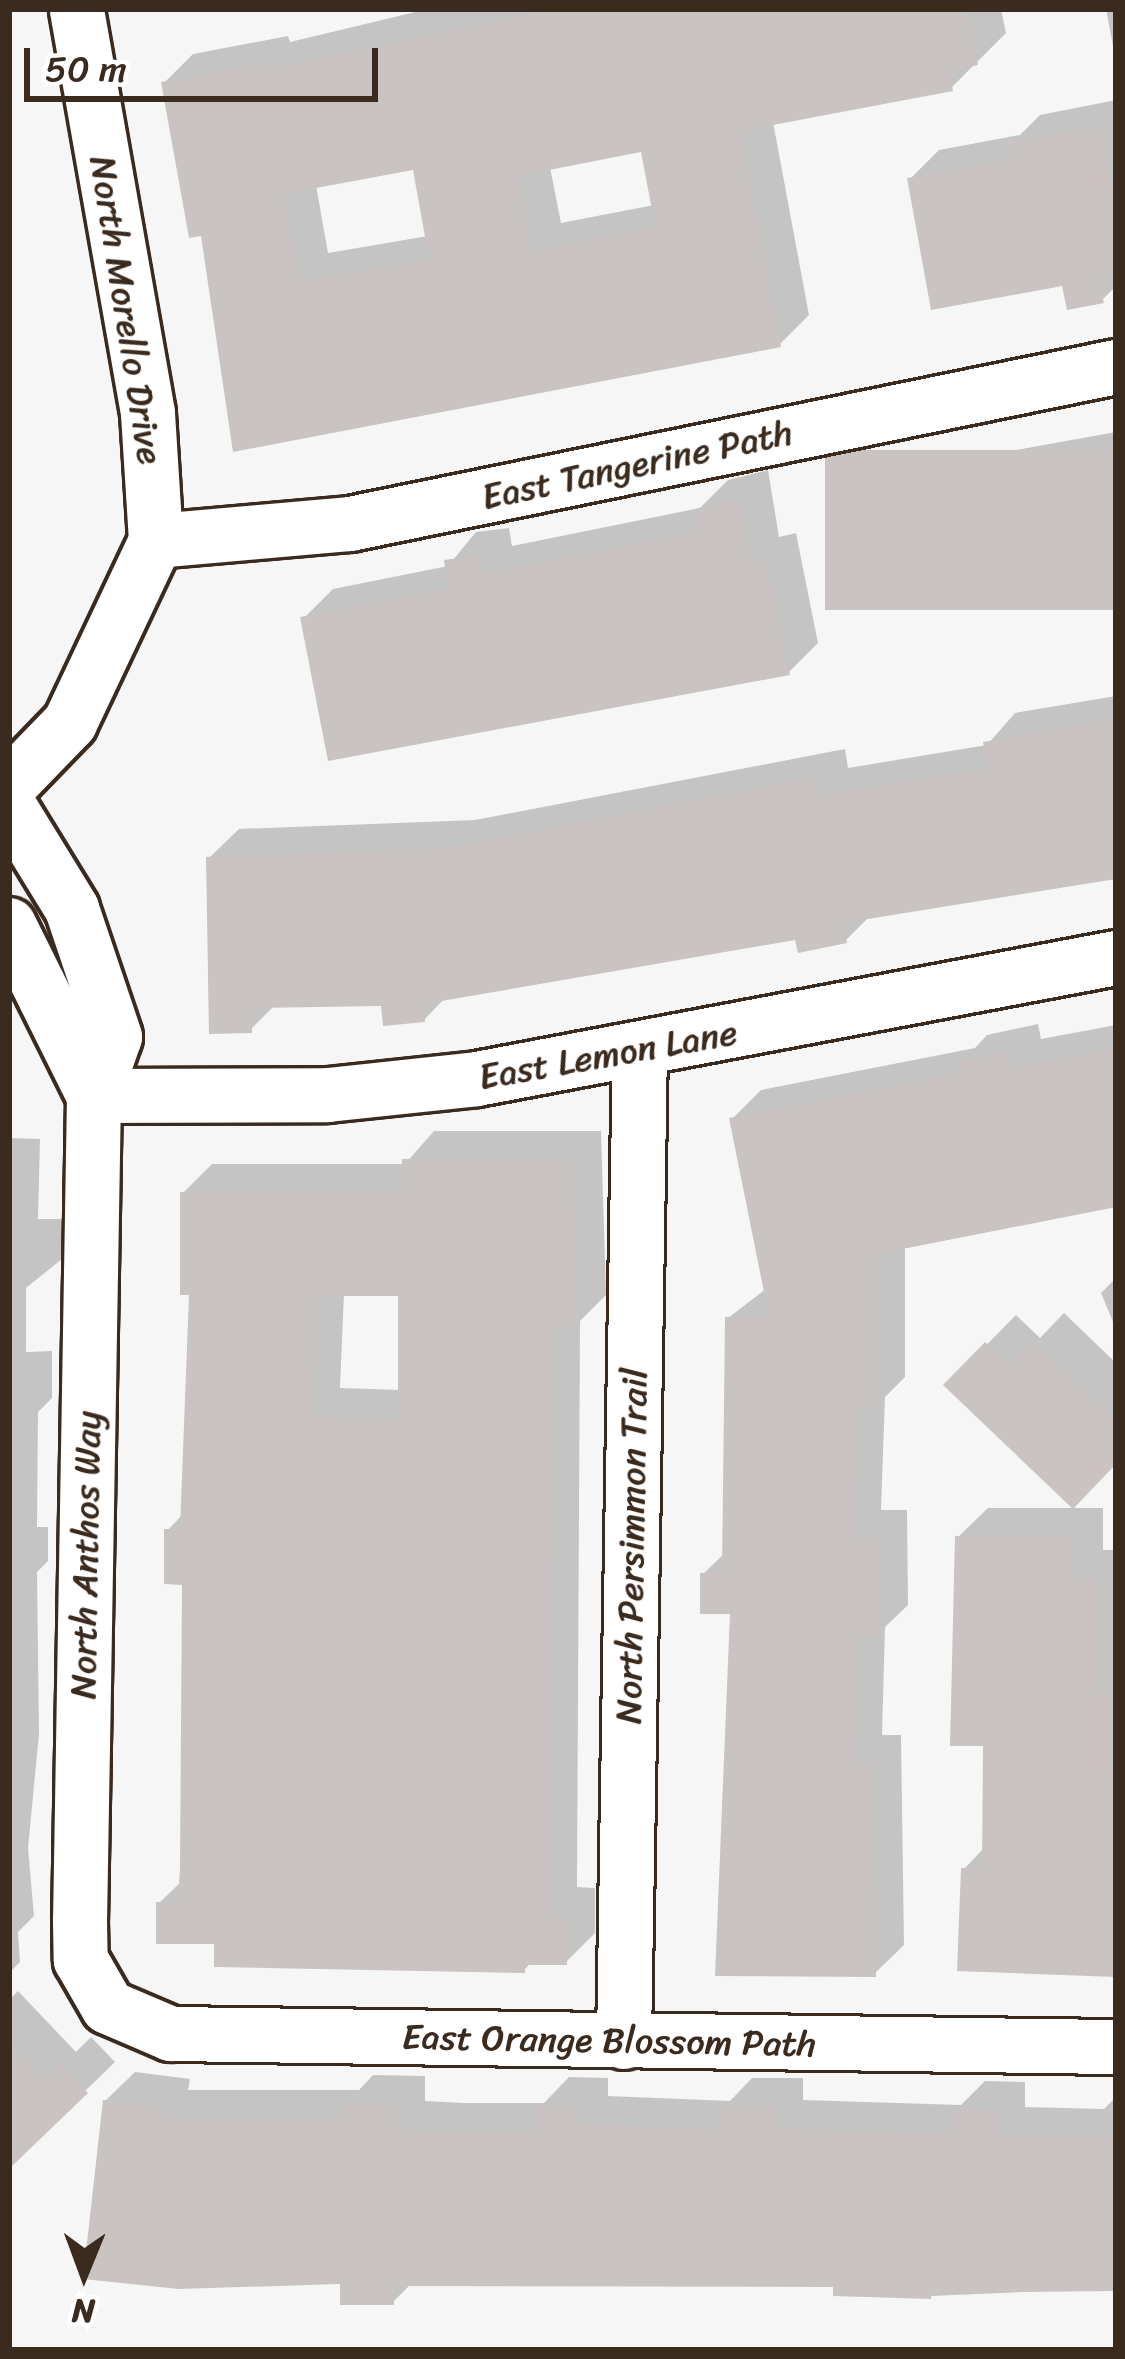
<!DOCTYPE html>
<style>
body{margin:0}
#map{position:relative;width:1125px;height:2359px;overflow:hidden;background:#f7f6f6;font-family:Sriracha,sans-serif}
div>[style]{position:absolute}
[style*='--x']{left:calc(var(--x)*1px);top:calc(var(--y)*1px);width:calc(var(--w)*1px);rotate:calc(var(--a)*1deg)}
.shadow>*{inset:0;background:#0003}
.building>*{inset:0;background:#c9c3c1;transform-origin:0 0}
.roads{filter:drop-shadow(3px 0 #3b2a1e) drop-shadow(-3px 0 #3b2a1e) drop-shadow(0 3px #3b2a1e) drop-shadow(0 -3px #3b2a1e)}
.minor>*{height:54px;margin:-27px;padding:0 27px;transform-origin:27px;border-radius:27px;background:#fff}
span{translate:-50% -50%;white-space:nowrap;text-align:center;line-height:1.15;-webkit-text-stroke:10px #fff;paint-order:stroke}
.street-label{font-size:36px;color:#3b2a1e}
.frame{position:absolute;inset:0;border:12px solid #3b2a1e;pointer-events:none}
.north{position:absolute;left:24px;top:2215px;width:120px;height:120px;-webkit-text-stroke:9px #fff;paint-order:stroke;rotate:181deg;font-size:33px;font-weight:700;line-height:48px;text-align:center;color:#3b2a1e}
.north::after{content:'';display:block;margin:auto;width:42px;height:54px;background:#3b2a1e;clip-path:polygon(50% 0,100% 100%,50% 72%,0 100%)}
.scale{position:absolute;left:24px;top:48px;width:354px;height:54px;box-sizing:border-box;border:6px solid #3b2a1e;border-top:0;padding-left:15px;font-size:36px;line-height:42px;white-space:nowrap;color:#3b2a1e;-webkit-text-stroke:9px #fff;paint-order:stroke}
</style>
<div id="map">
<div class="shadow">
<i style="clip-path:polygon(evenodd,428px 9px,1001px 9px,1006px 33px,951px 88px,773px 122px,809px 315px,780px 344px,236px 448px,203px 233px,164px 83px,193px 54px,288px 36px,290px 42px,428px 9px,643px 149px,654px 205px,561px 223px,550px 167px,643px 149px,428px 9px,415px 166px,428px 236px,328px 253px,316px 185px,415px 166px)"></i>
<i style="clip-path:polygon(1106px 9px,1116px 9px,1116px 50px,1114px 51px)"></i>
<i style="clip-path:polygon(1116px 100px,1116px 286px,1102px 300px,910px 179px,939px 150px,1020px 135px,1040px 115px)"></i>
<i style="clip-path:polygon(1116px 432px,1116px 607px,833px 507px,862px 478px)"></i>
<i style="clip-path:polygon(768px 470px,779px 537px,796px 533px,818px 643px,789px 672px,304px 618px,333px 589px,448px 566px,476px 532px,509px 528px,512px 546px,700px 508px,728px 480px)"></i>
<i style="clip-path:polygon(1116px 696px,1116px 872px,871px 915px,845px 941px,798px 937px,446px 997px,424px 1020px,384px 1003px,276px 1004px,250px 1030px,209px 858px,239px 829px,475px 820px,845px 749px,848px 768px,987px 745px,1015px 713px)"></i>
<i style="clip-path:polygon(1038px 1024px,1041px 1039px,1116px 1025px,1116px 1203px,905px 1246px,905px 1377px,885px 1397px,881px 1510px,907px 1510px,908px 1605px,885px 1627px,882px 1735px,901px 1735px,904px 1945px,874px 1974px,733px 1611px,703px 1574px,725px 1553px,728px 1318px,766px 1289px,732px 1119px,761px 1090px,975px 1048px,987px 1035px)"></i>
<i style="clip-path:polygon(evenodd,434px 1131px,601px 1131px,606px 1295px,580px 1321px,577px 1887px,595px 1888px,595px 1933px,566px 1962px,532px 1962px,524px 1970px,217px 1941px,159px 1903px,182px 1881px,185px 1582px,167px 1531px,183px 1514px,192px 1292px,183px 1193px,212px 1164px,405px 1164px,434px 1131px,344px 1293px,401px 1293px,401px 1390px,340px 1388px,344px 1293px)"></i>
<i style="clip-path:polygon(9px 1138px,40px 1139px,38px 1219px,63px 1219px,62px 1259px,26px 1288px,26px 1352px,52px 1351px,52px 1398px,38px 1412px,37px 1527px,48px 1527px,48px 1561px,37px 1572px,39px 1734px,28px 1848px,34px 1916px,18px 1932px,20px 1962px,9px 1973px)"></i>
<i style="clip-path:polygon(1116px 1278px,1116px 1329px,1101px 1293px)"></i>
<i style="clip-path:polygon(1064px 1313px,1116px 1363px,1116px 1461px,947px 1385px,1016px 1315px,1040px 1338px)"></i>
<i style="clip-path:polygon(988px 1508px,1103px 1508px,1103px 1550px,1116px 1550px,1114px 1974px,964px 1869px,985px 1847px,986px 1743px,958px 1537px)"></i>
<i style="clip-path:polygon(18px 1991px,76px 2052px,91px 2037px,115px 2062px,9px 2165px,9px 2000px)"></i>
<i style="clip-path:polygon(135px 2072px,190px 2079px,188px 2090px,359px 2090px,373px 2075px,425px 2076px,425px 2101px,464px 2103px,544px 2103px,569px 2077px,608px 2078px,608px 2096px,730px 2101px,752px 2078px,803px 2078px,803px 2100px,961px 2105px,985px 2081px,1025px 2082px,1025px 2107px,1104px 2109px,1116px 2097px,1116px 2288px,930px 2296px,837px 2284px,412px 2283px,393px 2302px,343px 2281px,105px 2101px)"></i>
</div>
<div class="building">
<i style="clip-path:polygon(evenodd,553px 9px,968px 9px,978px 65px,949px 71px,953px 91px,741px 131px,781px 347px,233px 452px,201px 236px,189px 238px,161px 82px,260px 64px,261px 70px,553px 9px,641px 152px,655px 226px,532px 251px,518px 176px,641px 152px,553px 9px,413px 170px,429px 259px,300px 280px,284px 194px,413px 170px)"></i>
<i style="clip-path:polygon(1100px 125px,1116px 204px,1116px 275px,1098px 278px,1104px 303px,1067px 310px,1062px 286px,931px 310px,907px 178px,1011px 159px,1008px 143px)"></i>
<i style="left:1116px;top:450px;width:160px;height:291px;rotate:90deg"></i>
<i style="clip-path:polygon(739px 498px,750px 564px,767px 560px,790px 675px,328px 761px,300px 617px,448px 588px,444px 560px,480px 555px,483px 573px,700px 530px,695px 509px)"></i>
<i style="clip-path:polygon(1116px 718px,1116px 879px,843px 923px,847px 943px,798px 953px,795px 940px,424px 1004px,425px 1022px,383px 1026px,381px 1006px,251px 1008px,252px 1033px,209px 1034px,206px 857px,444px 848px,816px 776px,820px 795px,988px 768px,983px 742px)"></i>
<i style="clip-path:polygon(1116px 1048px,1116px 1207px,877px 1254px,877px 1409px,857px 1409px,853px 1538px,879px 1538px,880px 1637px,858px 1637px,854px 1763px,873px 1763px,876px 1977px,715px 1976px,730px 1614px,700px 1614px,700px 1573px,722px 1573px,725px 1317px,769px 1317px,729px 1118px,957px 1073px,955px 1063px,1009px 1051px,1013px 1067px)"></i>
<i style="clip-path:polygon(evenodd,402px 1159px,573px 1159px,578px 1327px,552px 1327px,549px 1915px,567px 1916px,567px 1965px,525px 1965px,525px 1973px,214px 1967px,214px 1944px,156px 1944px,156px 1902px,178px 1902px,180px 1868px,182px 1585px,164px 1584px,164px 1529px,180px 1529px,189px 1295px,180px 1295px,180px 1192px,402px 1192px,402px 1159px,317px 1296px,398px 1296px,398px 1419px,313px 1416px,317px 1296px)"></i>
<i style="clip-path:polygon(1033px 1340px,1116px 1419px,1116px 1464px,1073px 1509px,943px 1385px,985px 1342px,1010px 1365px)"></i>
<i style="clip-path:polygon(955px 1536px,1075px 1536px,1075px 1578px,1095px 1578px,1095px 1693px,1111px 1693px,1116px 1977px,957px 1971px,961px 1868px,982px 1868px,983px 1746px,950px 1746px)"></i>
<i style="clip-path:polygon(9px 2041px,45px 2079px,61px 2064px,88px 2093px,9px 2169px)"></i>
<i style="clip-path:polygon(103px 2100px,162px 2107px,161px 2118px,341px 2118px,341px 2103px,397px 2104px,398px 2129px,433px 2131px,537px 2131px,537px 2105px,580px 2106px,580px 2124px,720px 2129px,720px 2106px,775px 2106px,775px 2128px,952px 2134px,953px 2109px,997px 2110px,997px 2135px,1116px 2137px,1116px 2291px,932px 2293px,931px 2299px,833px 2296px,833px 2287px,394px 2286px,394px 2305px,340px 2305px,340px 2284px,179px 2289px,83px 2279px)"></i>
</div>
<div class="roads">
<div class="minor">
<i style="--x:156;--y:541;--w:195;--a:-5"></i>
<i style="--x:350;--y:524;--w:782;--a:-11.58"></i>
<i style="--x:9;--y:786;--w:88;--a:-45.9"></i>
<i style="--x:70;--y:723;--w:201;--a:-64.7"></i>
<i style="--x:156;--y:541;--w:128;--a:-93.6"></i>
<i style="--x:148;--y:413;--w:410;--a:-100"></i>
<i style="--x:9;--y:806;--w:121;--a:58.5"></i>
<i style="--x:72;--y:909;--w:135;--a:71.4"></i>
<i style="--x:115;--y:1037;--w:63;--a:109.6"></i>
<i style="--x:94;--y:1096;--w:825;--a:90.97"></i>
<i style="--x:80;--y:1921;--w:39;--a:89"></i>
<i style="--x:81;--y:1960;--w:54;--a:60.1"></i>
<i style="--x:108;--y:2007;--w:69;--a:23.2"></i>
<i style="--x:171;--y:2034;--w:945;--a:0.79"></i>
<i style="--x:9;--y:925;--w:191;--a:63.6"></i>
<i style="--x:94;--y:1096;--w:234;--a:-0.2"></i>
<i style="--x:328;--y:1095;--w:150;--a:-6.1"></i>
<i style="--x:477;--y:1079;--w:650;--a:-10.72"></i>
<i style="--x:624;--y:2042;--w:991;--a:-89.08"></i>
</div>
</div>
<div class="street-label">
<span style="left:126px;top:310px;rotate:81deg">North Morello Drive</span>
<span style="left:637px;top:465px;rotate:-12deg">East Tangerine Path</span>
<span style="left:608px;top:1055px;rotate:-10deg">East Lemon Lane</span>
<span style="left:632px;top:1546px;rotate:-89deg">North Persimmon Trail</span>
<span style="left:86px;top:1555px;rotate:-89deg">North Anthos Way</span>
<span style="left:609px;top:2041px;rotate:1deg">East Orange Blossom Path</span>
</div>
<div class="frame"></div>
<div class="north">N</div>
<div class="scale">50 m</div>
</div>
